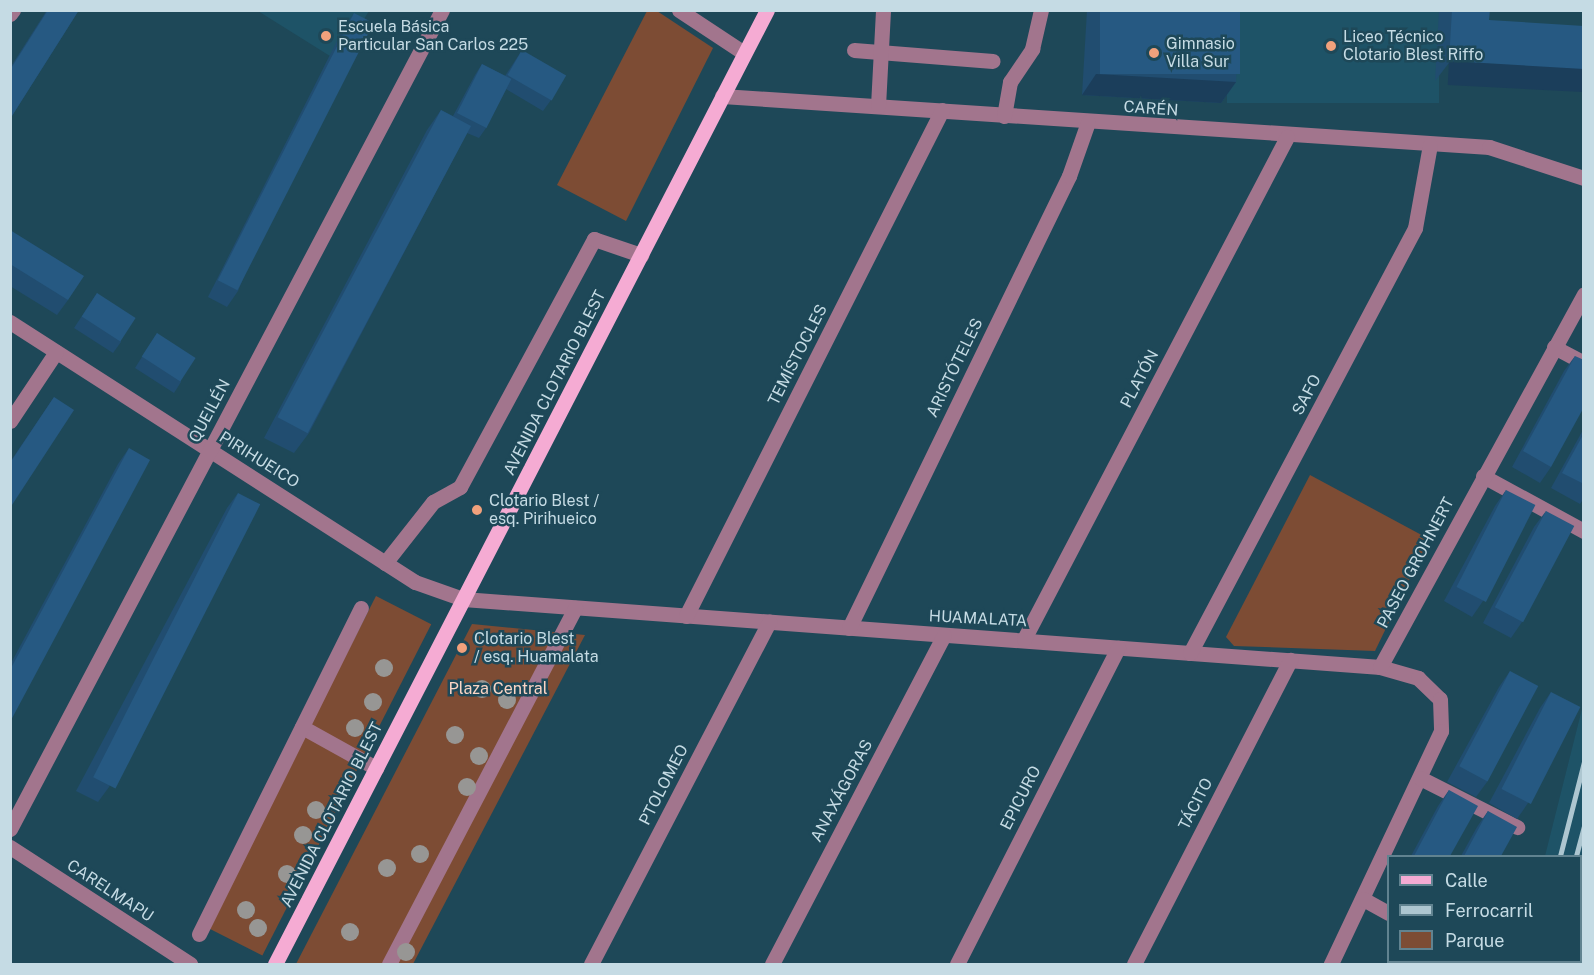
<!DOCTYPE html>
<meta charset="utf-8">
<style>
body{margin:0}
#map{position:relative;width:1594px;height:975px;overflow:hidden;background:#1e4858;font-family:"Public Sans",sans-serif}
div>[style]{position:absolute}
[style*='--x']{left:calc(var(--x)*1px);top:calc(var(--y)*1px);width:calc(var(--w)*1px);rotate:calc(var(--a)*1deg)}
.built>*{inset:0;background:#1e5367;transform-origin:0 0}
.green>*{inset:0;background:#7d4c34;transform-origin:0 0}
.minor>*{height:15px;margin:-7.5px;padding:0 7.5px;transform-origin:7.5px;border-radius:7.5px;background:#a2758d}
.major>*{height:15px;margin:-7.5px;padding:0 7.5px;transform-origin:7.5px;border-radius:7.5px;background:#f5abd3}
.rail>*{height:4.5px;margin:-2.25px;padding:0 2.25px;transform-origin:2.25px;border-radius:2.25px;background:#adc6d0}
.trees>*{width:18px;height:18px;margin:-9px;border-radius:50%;background:#979694}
.wall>*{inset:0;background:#214d70}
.shaded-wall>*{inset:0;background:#1b3e5b;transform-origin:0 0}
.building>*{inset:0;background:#265982;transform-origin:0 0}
.dots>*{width:16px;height:16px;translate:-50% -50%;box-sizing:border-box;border:3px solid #1e4858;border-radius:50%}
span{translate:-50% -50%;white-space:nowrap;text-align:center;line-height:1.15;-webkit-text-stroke:5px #1e4858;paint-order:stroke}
.poi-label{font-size:16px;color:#c5dbe4}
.left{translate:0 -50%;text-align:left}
.street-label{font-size:16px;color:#c5dbe4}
.park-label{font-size:16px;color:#fad5c5}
.frame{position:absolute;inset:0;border:12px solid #c5dbe4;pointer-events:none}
.legend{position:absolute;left:1387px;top:855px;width:195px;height:108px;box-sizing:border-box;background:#1e4858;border:2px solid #618390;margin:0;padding:8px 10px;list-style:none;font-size:18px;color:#c5dbe4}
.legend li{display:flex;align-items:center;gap:12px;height:30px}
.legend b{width:30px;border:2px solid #618390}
</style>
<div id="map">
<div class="built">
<i style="clip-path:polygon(258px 11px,369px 11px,338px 61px)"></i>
<i style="left:1227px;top:11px;width:212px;height:92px"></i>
<i style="clip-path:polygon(1583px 705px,1583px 964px,1517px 964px,1580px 962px,1580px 856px,1545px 856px)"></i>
</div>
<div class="green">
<i style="clip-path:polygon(647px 11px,657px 11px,713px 48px,626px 221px,557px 185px)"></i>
<i style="clip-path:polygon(1310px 475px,1429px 539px,1375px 651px,1234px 646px,1226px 637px)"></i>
<i style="left:376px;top:596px;width:62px;height:372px;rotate:27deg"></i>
<i style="clip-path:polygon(472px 624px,585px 635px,413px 964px,296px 964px)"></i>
</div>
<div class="minor">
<i style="--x:679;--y:10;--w:78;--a:33.5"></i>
<i style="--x:10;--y:14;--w:5;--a:-53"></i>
<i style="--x:854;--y:50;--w:139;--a:4.5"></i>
<i style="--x:722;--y:96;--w:769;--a:3.8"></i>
<i style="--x:1489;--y:147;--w:100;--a:18.1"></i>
<i style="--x:878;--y:106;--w:96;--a:-87"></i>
<i style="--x:1004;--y:116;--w:35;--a:-80"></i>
<i style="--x:1010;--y:82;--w:40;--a:-56"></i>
<i style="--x:1032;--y:49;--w:40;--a:-77"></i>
<i style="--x:10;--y:322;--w:481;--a:32.7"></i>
<i style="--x:415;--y:582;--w:51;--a:19.5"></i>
<i style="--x:463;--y:599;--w:920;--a:4.24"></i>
<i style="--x:1380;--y:667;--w:40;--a:16"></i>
<i style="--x:1418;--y:678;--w:30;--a:44"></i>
<i style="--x:1440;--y:699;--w:32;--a:88"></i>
<i style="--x:1441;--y:731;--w:258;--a:115.3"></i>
<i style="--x:1554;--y:347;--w:34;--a:28"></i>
<i style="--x:10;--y:421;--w:83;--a:-56.3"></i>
<i style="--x:1483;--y:476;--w:115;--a:28.6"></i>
<i style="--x:385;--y:563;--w:78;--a:-51.8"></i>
<i style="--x:433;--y:502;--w:31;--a:-29"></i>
<i style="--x:460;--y:487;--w:282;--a:-61.6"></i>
<i style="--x:594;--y:239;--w:50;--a:18.8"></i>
<i style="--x:686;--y:616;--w:567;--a:-63.16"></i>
<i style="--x:849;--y:628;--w:503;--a:-64.05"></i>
<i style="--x:1069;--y:176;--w:57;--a:-70.6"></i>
<i style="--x:1024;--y:639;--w:567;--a:-62.35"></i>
<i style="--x:1190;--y:653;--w:481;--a:-62.1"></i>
<i style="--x:1415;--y:228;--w:84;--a:-79.8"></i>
<i style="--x:1380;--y:667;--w:425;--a:-61.3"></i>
<i style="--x:302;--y:727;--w:85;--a:29"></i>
<i style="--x:1420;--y:778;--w:109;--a:26.8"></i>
<i style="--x:10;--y:829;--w:926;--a:-62.19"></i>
<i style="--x:10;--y:847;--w:215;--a:33"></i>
<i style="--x:1363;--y:899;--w:29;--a:29"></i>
<i style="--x:199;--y:934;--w:364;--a:-63.6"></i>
<i style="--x:389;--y:964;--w:402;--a:-62.4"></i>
<i style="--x:591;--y:964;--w:386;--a:-62.5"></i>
<i style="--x:772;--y:964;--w:371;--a:-62.4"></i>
<i style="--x:957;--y:964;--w:355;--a:-63"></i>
<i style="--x:1134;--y:964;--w:342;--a:-62.8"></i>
</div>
<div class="major">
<i style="--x:275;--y:964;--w:1073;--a:-62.72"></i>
</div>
<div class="rail">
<i style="--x:1560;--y:856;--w:97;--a:-75.7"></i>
<i style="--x:1576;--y:856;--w:31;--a:-75"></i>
<i style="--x:1580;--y:896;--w:13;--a:-72"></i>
<i style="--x:1580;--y:958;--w:12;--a:-70"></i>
<i style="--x:1533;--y:964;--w:2;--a:-90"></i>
<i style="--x:1549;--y:964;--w:2;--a:-90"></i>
<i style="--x:1563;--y:964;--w:2;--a:-63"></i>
</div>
<div class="trees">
<i style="left:384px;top:668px"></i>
<i style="left:482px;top:689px"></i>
<i style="left:507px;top:700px"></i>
<i style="left:373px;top:702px"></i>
<i style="left:355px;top:728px"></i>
<i style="left:455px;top:735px"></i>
<i style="left:479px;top:756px"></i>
<i style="left:467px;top:787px"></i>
<i style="left:316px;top:810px"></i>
<i style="left:303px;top:835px"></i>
<i style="left:420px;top:854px"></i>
<i style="left:387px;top:868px"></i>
<i style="left:287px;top:874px"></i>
<i style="left:246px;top:910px"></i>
<i style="left:258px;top:928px"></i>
<i style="left:350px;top:932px"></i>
<i style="left:406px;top:952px"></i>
</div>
<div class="wall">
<i style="clip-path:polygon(47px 10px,79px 10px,10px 119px,10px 68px)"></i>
<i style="clip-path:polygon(1087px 10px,1240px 10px,1236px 82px,1221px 103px,1082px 95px)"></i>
<i style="clip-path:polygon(1439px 10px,1490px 10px,1435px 81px)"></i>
<i style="clip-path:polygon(354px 13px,238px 291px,227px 307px,208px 297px,343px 29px)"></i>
<i style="clip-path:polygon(522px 50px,551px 100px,543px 111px,506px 89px,486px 128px,479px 138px,467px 133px,309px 433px,294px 453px,264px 438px,427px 130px,441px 110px,453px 116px,475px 75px,482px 64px,505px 76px)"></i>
<i style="clip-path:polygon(10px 230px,68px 300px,57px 315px,10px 286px)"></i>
<i style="clip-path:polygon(97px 293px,121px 342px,113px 353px,74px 328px)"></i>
<i style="clip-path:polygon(157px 333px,181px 382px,174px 393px,135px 368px)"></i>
<i style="clip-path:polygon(1575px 356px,1551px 467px,1540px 483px,1512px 467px,1564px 371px)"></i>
<i style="clip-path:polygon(54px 397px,10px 508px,10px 462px)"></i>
<i style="clip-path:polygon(1584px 428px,1584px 498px,1580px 504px,1551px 488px)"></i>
<i style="clip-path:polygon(129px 448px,10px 722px,10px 665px,118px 464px)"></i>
<i style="clip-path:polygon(1506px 490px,1483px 601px,1472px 617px,1444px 601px,1495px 506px)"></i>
<i style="clip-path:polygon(238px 493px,109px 787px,98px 802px,76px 791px,227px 508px)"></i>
<i style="clip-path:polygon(1546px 511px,1522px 622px,1511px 638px,1483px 623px,1534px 527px)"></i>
<i style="clip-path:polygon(1510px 671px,1487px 782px,1476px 797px,1447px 782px,1499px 687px)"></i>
<i style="clip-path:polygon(1551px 692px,1528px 803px,1517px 819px,1489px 803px,1540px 708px)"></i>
<i style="clip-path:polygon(1449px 790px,1450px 856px,1411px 856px,1438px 806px)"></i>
<i style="clip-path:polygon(1488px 811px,1501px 856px,1461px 856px,1477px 827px)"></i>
</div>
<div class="shaded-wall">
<i style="left:1449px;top:61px;width:135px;height:24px;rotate:3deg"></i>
<i style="clip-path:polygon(1096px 74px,1236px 82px,1221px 103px,1082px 95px)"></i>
</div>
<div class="building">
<i style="clip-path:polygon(48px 10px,79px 10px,10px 119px,10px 70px)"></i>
<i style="left:1100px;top:10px;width:140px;height:64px"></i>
<i style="clip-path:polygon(1452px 10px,1490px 10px,1489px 20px,1584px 26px,1584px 69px,1449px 61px)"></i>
<i style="left:354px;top:13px;width:22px;height:300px;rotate:27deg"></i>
<i style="left:522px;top:50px;width:51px;height:29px;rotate:30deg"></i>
<i style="left:482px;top:64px;width:33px;height:55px;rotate:27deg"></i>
<i style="left:441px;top:110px;width:34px;height:348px;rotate:28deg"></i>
<i style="clip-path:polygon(10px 230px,84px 276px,68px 300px,10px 264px)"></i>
<i style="left:97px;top:293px;width:46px;height:28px;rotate:33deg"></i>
<i style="left:157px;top:333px;width:46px;height:28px;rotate:33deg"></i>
<i style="clip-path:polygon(1575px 356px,1584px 360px,1584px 407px,1551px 467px,1523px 451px)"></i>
<i style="clip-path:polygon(54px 397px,74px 410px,10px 508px,10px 463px)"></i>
<i style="clip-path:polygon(1584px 433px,1584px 484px,1562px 473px)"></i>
<i style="clip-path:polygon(129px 448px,150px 460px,10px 722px,10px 670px)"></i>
<i style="left:1506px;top:490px;width:33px;height:109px;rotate:27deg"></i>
<i style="left:238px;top:493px;width:25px;height:319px;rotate:27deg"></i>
<i style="left:1546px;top:511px;width:32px;height:109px;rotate:28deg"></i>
<i style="left:1510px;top:671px;width:32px;height:108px;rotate:28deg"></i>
<i style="left:1551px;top:692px;width:33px;height:109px;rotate:27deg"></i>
<i style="clip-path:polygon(1449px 790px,1478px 806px,1450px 856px,1414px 856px)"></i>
<i style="clip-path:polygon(1488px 811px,1517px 827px,1501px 856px,1464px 856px)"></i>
</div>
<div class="dots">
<i style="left:326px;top:36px;background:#f1a17c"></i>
<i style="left:1331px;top:46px;background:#f1a17c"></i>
<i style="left:1154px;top:53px;background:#f1a17c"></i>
<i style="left:477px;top:510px;background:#f1a17c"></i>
<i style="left:462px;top:648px;background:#f1a17c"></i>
</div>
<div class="poi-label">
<span class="left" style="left:338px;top:36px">Escuela Básica<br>Particular San Carlos 225</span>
<span class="left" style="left:1343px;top:46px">Liceo Técnico<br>Clotario Blest Riffo</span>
<span class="left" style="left:1166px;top:53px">Gimnasio<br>Villa Sur</span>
<span class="left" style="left:489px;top:510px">Clotario Blest /<br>esq. Pirihueico</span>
<span class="left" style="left:474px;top:648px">Clotario Blest<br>/ esq. Huamalata</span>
</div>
<div class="street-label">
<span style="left:1151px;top:109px;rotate:4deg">CARÉN</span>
<span style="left:798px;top:355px;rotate:-63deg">TEMÍSTOCLES</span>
<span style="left:955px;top:368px;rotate:-64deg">ARISTÓTELES</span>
<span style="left:1140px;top:379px;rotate:-62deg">PLATÓN</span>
<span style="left:555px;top:383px;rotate:-63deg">AVENIDA CLOTARIO BLEST</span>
<span style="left:1307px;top:395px;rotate:-62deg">SAFO</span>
<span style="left:210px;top:411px;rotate:-62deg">QUEILÉN</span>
<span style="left:259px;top:460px;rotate:32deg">PIRIHUEICO</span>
<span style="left:1416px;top:563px;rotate:-62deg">PASEO GROHNERT</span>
<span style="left:978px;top:619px;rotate:3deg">HUAMALATA</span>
<span style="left:664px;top:785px;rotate:-63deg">PTOLOMEO</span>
<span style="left:842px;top:791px;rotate:-62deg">ANAXÁGORAS</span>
<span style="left:1021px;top:798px;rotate:-63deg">EPICURO</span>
<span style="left:1196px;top:804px;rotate:-63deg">TÁCITO</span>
<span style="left:332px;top:815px;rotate:-63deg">AVENIDA CLOTARIO BLEST</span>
<span style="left:110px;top:891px;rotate:33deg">CARELMAPU</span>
</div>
<div class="park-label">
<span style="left:498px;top:689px">Plaza Central</span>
</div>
<div class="frame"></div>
<ul class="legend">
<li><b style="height:8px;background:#f5abd3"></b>Calle</li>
<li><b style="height:8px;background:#adc6d0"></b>Ferrocarril</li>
<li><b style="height:16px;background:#7d4c34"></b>Parque</li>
</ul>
</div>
